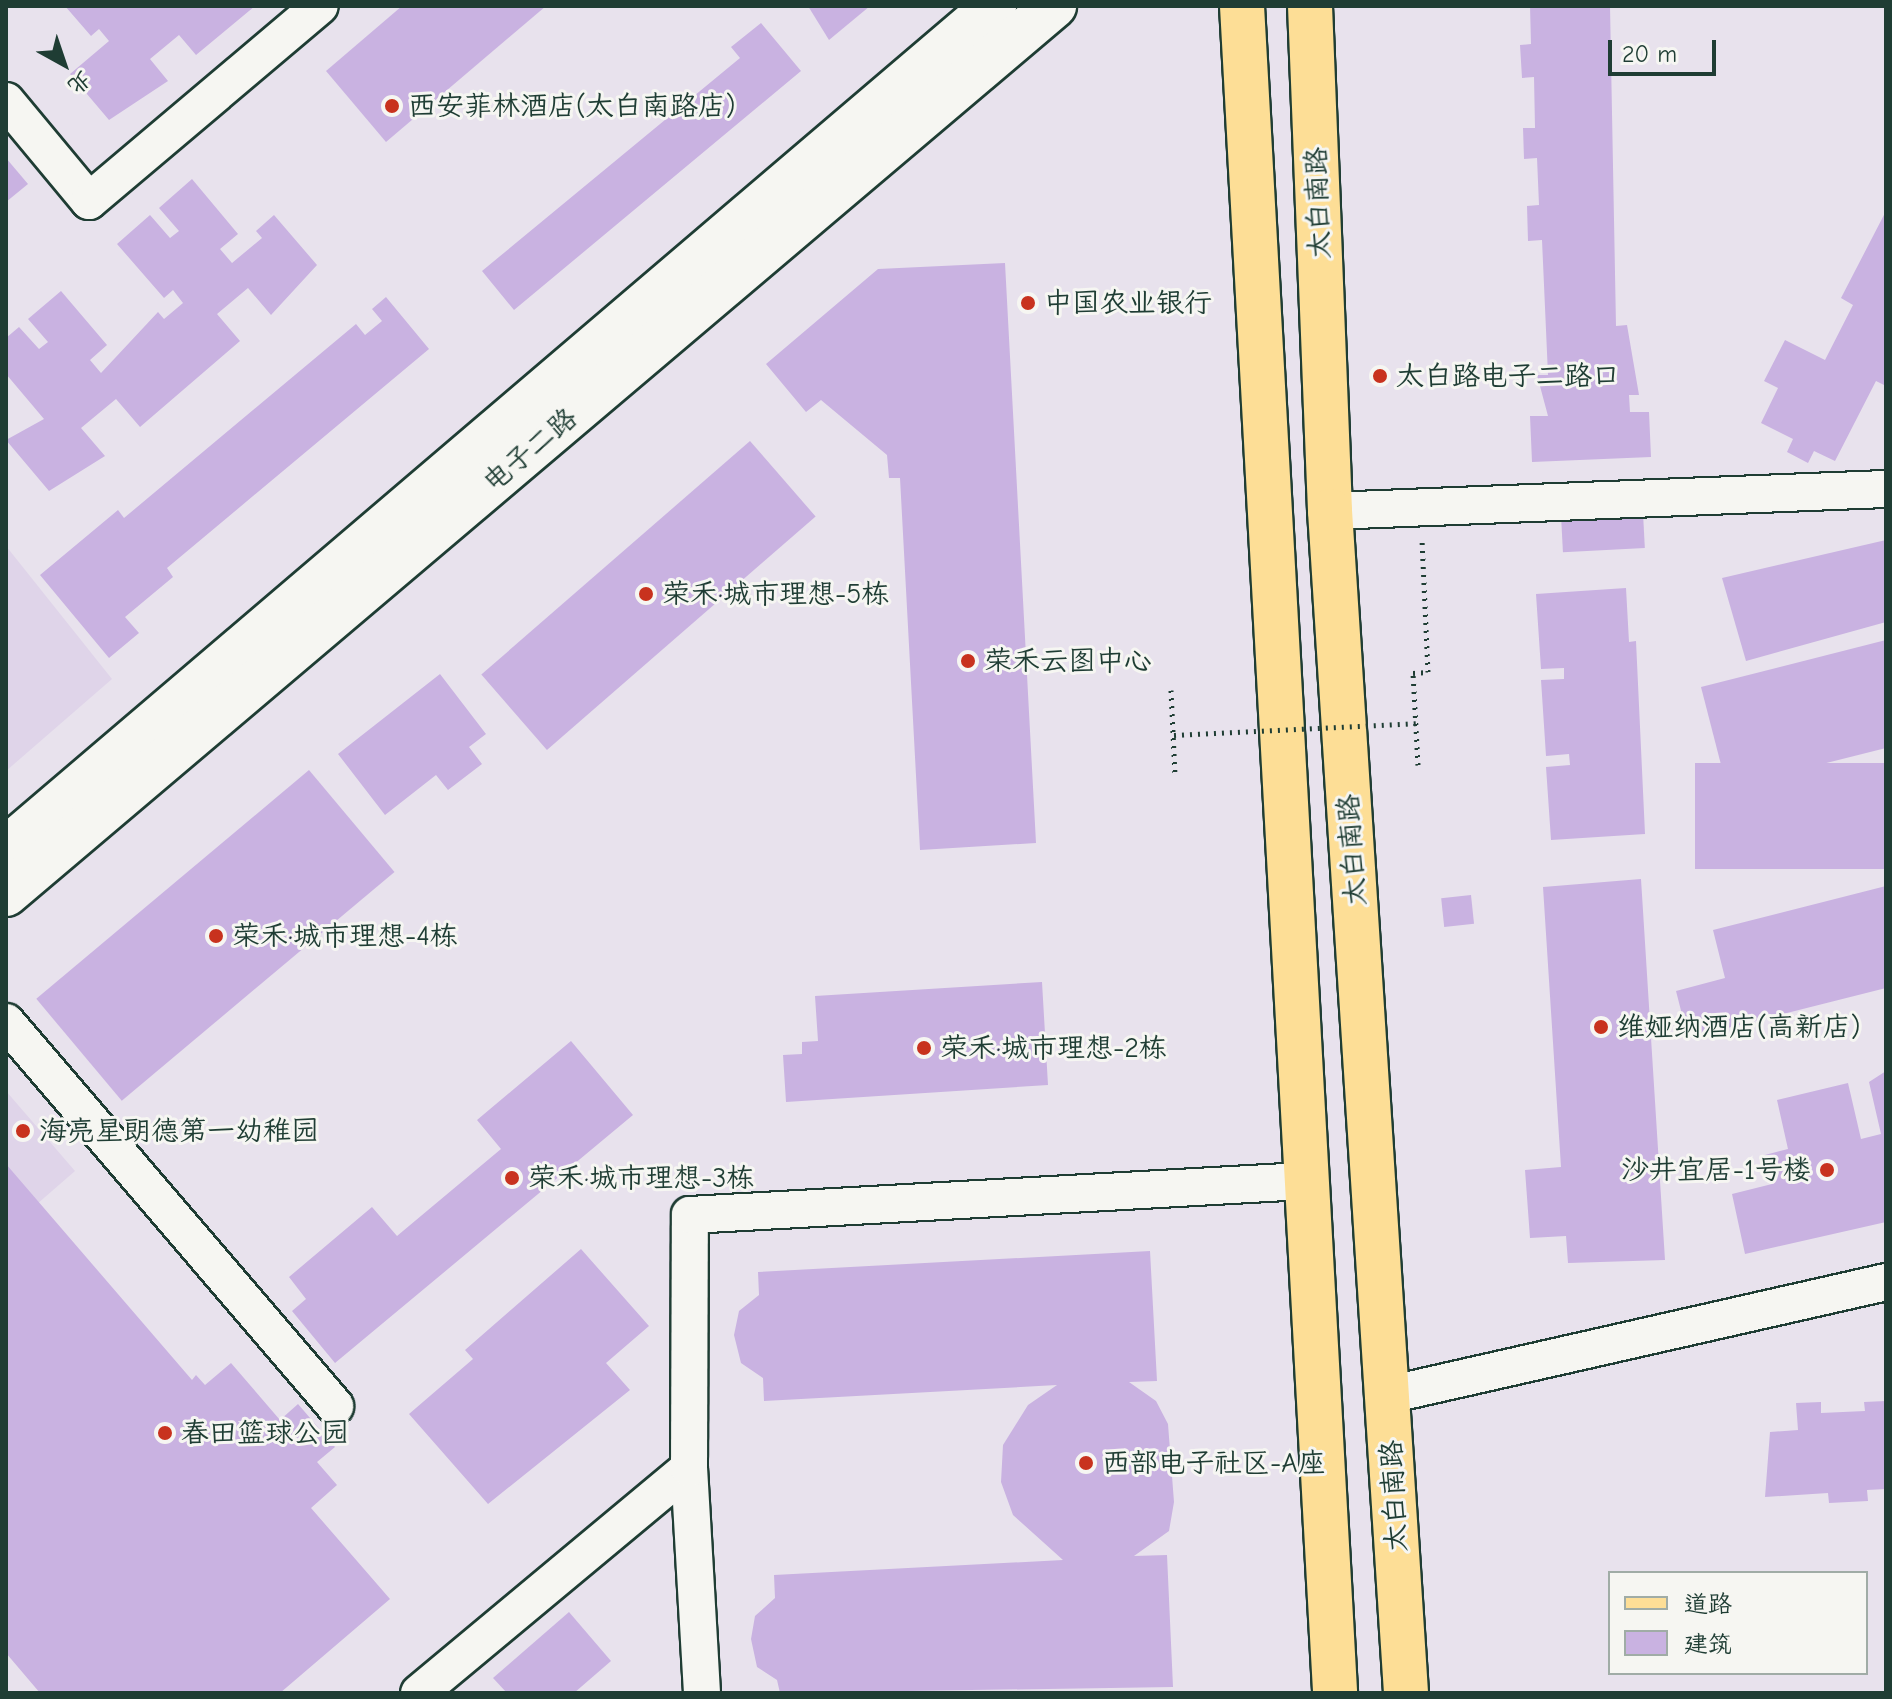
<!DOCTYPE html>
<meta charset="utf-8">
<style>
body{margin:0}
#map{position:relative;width:1892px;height:1699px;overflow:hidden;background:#e8e2ed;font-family:"Comic Neue","LXGW WenKai TC",sans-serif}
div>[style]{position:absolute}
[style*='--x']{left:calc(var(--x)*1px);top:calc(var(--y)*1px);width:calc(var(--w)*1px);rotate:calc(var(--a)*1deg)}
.built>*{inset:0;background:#dfd4e9}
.building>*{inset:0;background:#c9b2e1;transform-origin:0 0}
.path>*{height:5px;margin-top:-2.5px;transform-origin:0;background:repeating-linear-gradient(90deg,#1f3d34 0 2px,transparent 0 8px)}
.roads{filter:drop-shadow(2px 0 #1f3d34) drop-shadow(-2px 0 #1f3d34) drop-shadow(0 2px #1f3d34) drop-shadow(0 -2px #1f3d34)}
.street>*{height:36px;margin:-18px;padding:0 18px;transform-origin:18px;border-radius:18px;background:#f6f6f2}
.secondary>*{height:44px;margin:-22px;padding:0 22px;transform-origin:22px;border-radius:22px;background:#f6f6f2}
.primary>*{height:44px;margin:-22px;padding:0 22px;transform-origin:22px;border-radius:22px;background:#fdde96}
.path-bridge>*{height:5px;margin-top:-2.5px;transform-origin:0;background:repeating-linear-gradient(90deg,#1f3d34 0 2px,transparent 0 8px)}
.dots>*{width:22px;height:22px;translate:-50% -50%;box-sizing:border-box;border:4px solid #f6f6f2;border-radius:50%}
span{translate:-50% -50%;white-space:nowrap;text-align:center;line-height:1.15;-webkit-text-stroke:6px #f6f6f2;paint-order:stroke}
.poi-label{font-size:28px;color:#1f3d34}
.left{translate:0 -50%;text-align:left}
.right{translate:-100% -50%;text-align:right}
.street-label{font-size:28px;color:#1f3d34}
.frame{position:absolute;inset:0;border:8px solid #1f3d34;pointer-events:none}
.legend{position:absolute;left:1608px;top:1571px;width:260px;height:104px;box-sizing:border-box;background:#f6f6f2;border:2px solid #a0aca6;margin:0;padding:10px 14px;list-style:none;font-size:24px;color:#1f3d34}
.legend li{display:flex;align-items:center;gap:16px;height:40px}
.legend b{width:40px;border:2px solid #a0aca6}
.north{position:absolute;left:24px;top:24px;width:80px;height:80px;-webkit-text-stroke:6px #f6f6f2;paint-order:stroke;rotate:140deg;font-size:22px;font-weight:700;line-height:32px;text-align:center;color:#1f3d34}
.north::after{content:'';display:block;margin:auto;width:28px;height:36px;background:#1f3d34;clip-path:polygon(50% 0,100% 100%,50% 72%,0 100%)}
.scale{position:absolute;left:1608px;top:40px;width:108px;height:36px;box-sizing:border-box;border:4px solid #1f3d34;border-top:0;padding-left:10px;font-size:24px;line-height:28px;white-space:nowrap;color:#1f3d34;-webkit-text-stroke:6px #f6f6f2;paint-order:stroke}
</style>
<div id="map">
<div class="built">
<i style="clip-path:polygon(6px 546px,112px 679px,6px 771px)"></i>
<i style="clip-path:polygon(6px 1091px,75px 1171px,6px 1231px)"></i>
</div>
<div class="building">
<i style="clip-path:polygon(65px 6px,255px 6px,196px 55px,179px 35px,150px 59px,168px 81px,109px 120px,70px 74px,109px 41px,99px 29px,91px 36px)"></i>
<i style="clip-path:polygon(402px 6px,546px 6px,386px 142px,326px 71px)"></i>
<i style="clip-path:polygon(808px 6px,870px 6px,829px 40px)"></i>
<i style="clip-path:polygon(1530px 6px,1610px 6px,1616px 326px,1627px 325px,1639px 395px,1629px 395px,1630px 412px,1649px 412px,1651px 457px,1532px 462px,1530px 416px,1548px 416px,1537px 375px,1548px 375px,1542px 240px,1528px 241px,1527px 206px,1539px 205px,1537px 158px,1524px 159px,1523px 128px,1535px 128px,1534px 77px,1522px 78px,1520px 45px,1531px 44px)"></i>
<i style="clip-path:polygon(761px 23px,801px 71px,514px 310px,482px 271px,740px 58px,731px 47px)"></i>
<i style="clip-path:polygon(6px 158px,28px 184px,6px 202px)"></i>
<i style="clip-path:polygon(192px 179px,238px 234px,220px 249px,232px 263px,262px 238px,256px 231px,274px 215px,317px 265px,271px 315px,248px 288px,217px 314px,240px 341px,140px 427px,116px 399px,81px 428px,105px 456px,49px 491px,6px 440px,44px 419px,6px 374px,6px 338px,19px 327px,39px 349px,48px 342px,28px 319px,61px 291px,107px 345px,90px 360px,101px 373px,158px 312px,164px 319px,183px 303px,173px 290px,164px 298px,117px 244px,150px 215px,170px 238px,179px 231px,159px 208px)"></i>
<i style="clip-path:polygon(1886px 211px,1886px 386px,1876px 381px,1835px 461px,1814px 451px,1808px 463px,1787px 452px,1793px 439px,1761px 423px,1778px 388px,1764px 381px,1785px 340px,1825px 360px,1853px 305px,1841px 298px)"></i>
<i style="clip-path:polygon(1005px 263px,1036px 843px,920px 850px,900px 478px,889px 478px,887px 455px,821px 400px,806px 412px,766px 364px,878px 269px)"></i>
<i style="clip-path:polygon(386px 297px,429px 349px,167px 568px,173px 577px,125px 617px,139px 633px,109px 658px,40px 575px,118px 510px,124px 518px,356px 324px,365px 335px,382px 321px,372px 309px)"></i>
<i style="left:750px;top:441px;width:100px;height:356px;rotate:49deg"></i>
<i style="left:1643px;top:513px;width:35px;height:82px;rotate:87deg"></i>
<i style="clip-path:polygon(1886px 540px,1886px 622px,1746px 661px,1722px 578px)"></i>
<i style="clip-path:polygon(1626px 588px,1629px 642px,1636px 641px,1645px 834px,1551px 840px,1546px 767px,1570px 765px,1569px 754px,1546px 756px,1541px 680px,1564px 679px,1564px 668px,1541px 669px,1536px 594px)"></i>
<i style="clip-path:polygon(1886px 640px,1886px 748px,1727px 788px,1701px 687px)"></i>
<i style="clip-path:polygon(440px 674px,486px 734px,469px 747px,482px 764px,448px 790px,436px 775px,385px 815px,338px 754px)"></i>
<i style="left:1886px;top:763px;width:106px;height:191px;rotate:90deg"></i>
<i style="left:309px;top:770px;width:133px;height:356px;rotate:50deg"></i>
<i style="clip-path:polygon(1641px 879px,1665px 1260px,1568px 1263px,1566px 1236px,1530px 1238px,1525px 1170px,1561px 1167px,1543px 887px)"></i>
<i style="clip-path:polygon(1886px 886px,1886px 988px,1688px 1038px,1676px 991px,1725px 978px,1713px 930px)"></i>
<i style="left:1471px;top:895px;width:29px;height:30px;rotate:84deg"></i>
<i style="clip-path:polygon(1042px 982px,1048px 1085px,786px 1102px,783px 1055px,802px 1054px,802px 1042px,818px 1041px,815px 996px)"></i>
<i style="clip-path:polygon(571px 1041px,633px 1115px,335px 1363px,292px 1311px,306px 1299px,289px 1277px,372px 1207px,397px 1236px,501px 1149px,477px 1120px)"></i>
<i style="clip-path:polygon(1886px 1071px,1886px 1222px,1745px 1254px,1732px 1194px,1772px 1184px,1765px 1155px,1788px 1149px,1777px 1100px,1848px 1083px,1861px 1139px,1881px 1134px,1869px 1082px)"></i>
<i style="clip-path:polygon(6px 1164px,192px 1380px,196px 1375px,205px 1385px,231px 1363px,280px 1420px,298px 1404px,335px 1447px,317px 1462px,337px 1485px,311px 1508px,390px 1599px,280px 1693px,40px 1693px,6px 1653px)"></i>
<i style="clip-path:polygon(581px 1249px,649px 1326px,606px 1363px,630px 1390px,488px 1504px,409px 1414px,473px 1359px,465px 1350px)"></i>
<i style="clip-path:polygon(1150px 1251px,1157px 1381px,1129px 1382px,1156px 1401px,1168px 1424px,1174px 1502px,1169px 1531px,1134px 1556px,1167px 1555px,1173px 1687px,780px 1693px,777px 1680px,757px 1667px,751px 1639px,755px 1616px,775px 1598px,774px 1575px,1063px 1560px,1013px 1515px,1001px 1482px,1003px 1445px,1028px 1405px,1057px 1385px,764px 1401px,763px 1378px,741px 1363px,734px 1335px,739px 1311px,759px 1295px,758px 1272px)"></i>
<i style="clip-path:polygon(1886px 1401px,1886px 1489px,1867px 1490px,1868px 1501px,1829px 1503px,1828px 1493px,1765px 1497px,1770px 1432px,1798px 1430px,1796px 1403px,1821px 1402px,1821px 1413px,1865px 1411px,1864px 1402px)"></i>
<i style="clip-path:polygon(569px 1612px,611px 1661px,574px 1693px,507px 1693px,493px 1678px)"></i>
</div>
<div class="path">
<i style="--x:1171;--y:690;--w:85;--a:87.3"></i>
<i style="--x:1418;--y:765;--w:92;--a:-93.1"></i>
<i style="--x:1413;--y:673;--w:15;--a:-4"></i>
<i style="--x:1428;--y:672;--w:131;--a:-92.6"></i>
</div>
<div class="roads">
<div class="street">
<i style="--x:6;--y:101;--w:130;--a:50.3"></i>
<i style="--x:89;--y:201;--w:302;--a:-40.2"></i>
<i style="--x:1330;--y:511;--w:556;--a:-2.27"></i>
<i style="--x:6;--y:1022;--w:506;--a:49.41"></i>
<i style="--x:1388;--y:1395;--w:511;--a:-12.78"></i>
<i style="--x:419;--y:1693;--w:351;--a:-39.8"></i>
<i style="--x:702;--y:1693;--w:225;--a:-93.3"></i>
<i style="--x:689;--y:1468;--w:253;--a:-89.8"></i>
<i style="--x:690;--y:1215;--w:614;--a:-3.17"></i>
</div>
<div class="secondary">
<i style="--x:6;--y:849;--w:1299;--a:-40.47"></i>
<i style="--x:6;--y:894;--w:1374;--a:-40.28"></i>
</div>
<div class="primary">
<i style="--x:1242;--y:6;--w:1690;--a:86.84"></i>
<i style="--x:1310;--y:6;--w:505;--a:87.73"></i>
<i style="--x:1330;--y:511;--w:1184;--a:86.32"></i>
</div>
</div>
<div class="path-bridge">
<i style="--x:1174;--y:735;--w:242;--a:-2.8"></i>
</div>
<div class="dots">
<i style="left:392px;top:106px;background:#c8321e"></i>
<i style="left:1028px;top:303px;background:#c8321e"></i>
<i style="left:1380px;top:376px;background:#c8321e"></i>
<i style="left:646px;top:594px;background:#c8321e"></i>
<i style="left:968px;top:661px;background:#c8321e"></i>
<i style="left:216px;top:936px;background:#c8321e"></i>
<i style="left:1601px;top:1027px;background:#c8321e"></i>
<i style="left:924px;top:1048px;background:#c8321e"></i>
<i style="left:23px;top:1131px;background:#c8321e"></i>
<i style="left:1827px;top:1170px;background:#c8321e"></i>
<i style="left:512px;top:1178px;background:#c8321e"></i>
<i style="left:165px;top:1433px;background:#c8321e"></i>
<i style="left:1086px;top:1463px;background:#c8321e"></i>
</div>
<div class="poi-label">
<span class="left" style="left:408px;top:106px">西安菲林酒店(太白南路店)</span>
<span class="left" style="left:1044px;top:303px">中国农业银行</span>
<span class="left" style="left:1396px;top:376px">太白路电子二路口</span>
<span class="left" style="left:662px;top:594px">荣禾·城市理想-5栋</span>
<span class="left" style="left:984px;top:661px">荣禾云图中心</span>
<span class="left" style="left:232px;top:936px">荣禾·城市理想-4栋</span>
<span class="left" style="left:1617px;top:1027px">维娅纳酒店(高新店)</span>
<span class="left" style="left:940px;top:1048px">荣禾·城市理想-2栋</span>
<span class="left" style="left:39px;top:1131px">海亮星朗德第一幼稚园</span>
<span class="right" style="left:1811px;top:1170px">沙井宜居-1号楼</span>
<span class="left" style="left:528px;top:1178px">荣禾·城市理想-3栋</span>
<span class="left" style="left:181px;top:1433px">春田篮球公园</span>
<span class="left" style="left:1102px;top:1463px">西部电子社区-A座</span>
</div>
<div class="street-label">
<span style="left:1318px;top:203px;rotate:-92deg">太白南路</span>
<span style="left:530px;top:450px;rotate:-40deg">电子二路</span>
<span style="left:1352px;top:850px;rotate:-94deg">太白南路</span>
<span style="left:1394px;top:1496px;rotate:-93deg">太白南路</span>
</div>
<div class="frame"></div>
<ul class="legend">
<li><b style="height:10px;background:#fdde96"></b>道路</li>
<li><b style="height:22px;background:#c9b2e1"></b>建筑</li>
</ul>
<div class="north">北</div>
<div class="scale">20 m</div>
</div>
